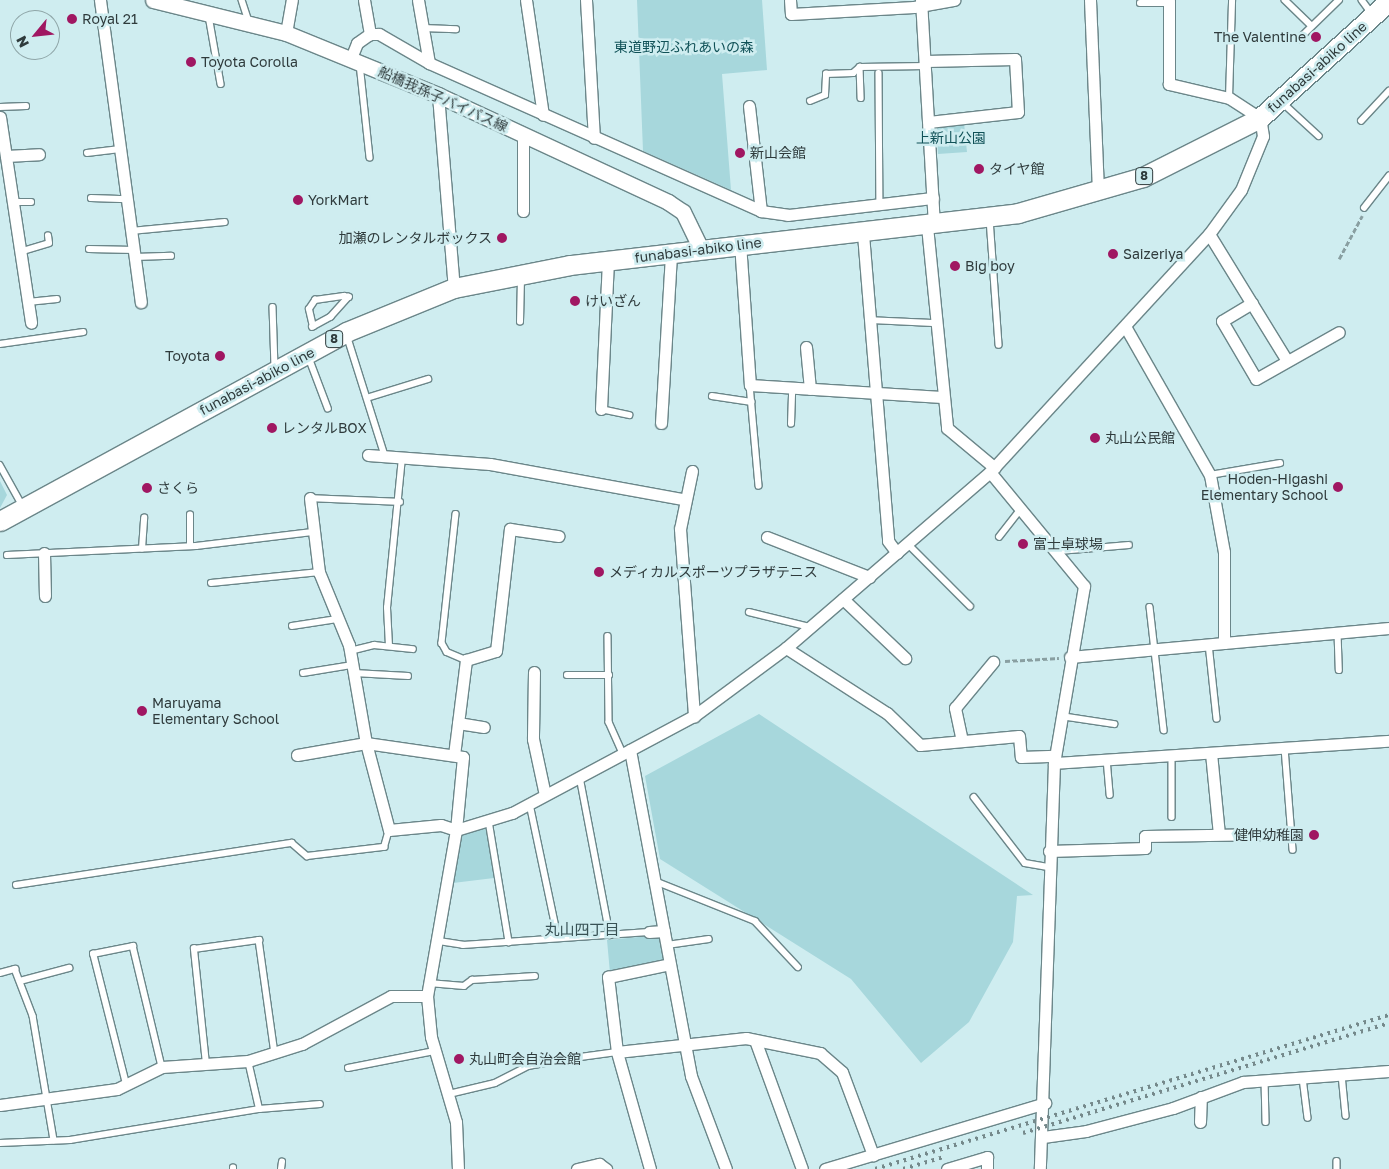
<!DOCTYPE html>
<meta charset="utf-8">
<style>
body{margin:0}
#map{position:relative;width:1389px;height:1169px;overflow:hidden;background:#cfedf0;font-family:"Golos Text","Noto Sans JP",sans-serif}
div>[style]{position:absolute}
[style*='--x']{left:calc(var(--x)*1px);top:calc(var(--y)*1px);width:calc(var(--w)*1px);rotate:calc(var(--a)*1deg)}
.green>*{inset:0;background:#a7d7dc}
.path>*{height:2.5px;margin-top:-1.25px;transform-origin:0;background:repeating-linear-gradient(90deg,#899fa1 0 5px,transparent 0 7.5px)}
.roads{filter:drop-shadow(1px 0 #6b8689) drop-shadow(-1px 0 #6b8689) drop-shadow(0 1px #6b8689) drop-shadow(0 -1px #6b8689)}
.service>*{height:5.5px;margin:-2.75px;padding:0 2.75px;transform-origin:2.75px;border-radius:2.75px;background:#fff}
.minor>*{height:11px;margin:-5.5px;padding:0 5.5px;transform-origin:5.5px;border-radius:5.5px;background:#fff}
.tertiary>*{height:15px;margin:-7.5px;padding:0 7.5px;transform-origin:7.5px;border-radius:7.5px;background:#fff}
.primary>*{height:19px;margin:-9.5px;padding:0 9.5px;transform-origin:9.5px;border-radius:9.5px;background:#fff}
.rail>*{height:4px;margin-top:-2px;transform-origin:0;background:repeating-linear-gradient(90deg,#75898b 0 2.5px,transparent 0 7.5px)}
.dots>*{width:14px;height:14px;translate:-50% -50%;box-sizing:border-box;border:2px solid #cfedf0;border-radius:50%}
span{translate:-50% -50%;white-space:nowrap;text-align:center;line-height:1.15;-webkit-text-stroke:5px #cfedf0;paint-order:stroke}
.shield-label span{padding:1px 4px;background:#cfedf0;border:1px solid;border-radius:4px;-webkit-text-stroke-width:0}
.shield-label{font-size:12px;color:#2f3b3c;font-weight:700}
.poi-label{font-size:14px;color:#2f3b3c}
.left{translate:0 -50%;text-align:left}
.right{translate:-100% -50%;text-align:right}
.park-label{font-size:14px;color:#105157}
.street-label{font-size:14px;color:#2f3b3c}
.neighbourhood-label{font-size:15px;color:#385255}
.north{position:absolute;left:10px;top:10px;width:50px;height:50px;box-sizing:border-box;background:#cfedf0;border:1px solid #8fa6a8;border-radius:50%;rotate:242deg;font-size:14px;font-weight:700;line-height:20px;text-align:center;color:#2f3b3c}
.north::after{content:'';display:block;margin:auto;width:18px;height:22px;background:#a01762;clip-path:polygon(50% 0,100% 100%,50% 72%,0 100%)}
</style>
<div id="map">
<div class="green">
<i style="clip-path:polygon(637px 0,762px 0,767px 70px,722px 74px,731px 190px,643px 151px)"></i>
<i style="clip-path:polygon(964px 123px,967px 152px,938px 154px,937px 129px,941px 124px)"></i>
<i style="clip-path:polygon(0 481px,7px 495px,0 508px)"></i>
<i style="clip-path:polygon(759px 714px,1033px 895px,1017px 896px,1013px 942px,969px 1022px,921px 1063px,851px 979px,660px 859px,645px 776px)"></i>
<i style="clip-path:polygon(486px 828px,494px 878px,453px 883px,460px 833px)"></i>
<i style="clip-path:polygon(660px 935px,666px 962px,610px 973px,607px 940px)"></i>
</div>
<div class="path">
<i style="--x:1339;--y:259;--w:49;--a:-61.9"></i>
<i style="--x:1005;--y:661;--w:54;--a:-3.2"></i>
</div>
<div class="roads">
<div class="service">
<i style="--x:242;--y:0;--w:23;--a:72"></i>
<i style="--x:1285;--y:0;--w:37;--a:44"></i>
<i style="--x:1362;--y:0;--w:17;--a:54"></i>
<i style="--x:1140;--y:3;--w:29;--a:0"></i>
<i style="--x:209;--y:16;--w:69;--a:80"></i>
<i style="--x:423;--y:28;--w:33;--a:2"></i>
<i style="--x:1298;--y:40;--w:57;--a:-44.3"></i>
<i style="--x:360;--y:64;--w:94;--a:83.9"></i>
<i style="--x:860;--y:67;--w:31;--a:88"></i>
<i style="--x:879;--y:73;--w:131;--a:89.6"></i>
<i style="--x:1229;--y:98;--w:98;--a:-88.2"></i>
<i style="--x:810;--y:101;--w:16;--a:-22"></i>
<i style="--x:825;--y:95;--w:21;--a:-87"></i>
<i style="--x:826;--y:74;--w:27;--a:-2"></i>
<i style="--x:853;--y:73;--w:9;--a:-41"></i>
<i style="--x:860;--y:67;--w:66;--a:-0.9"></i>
<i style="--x:1282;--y:102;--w:50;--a:42.6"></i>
<i style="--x:0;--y:107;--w:26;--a:-2"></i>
<i style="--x:1361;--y:121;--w:41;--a:-47"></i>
<i style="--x:87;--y:153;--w:33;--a:-7"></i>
<i style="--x:91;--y:198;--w:36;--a:2"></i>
<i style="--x:13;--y:202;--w:18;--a:0"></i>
<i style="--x:1364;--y:208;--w:41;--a:-52"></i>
<i style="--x:990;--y:219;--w:126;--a:85.9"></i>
<i style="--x:131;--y:231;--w:94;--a:-5.5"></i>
<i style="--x:89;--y:249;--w:45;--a:1.3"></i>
<i style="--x:20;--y:252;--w:30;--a:-17"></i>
<i style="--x:49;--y:243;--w:7;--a:-98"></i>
<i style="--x:135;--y:257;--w:36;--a:-2"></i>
<i style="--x:344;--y:296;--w:5;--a:11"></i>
<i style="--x:349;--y:297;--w:27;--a:132"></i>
<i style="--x:331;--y:317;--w:21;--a:151"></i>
<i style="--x:313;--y:327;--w:18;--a:-103"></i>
<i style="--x:309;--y:309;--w:11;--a:-56"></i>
<i style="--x:315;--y:300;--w:29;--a:-8"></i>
<i style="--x:28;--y:302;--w:29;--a:-6"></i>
<i style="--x:273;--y:307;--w:59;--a:88.1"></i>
<i style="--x:869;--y:320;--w:66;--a:2.6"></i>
<i style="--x:520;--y:322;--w:45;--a:-88.7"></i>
<i style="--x:347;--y:335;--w:123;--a:72.5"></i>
<i style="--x:0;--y:344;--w:84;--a:-8.2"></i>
<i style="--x:308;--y:355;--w:57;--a:69.3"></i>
<i style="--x:750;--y:385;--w:101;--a:84.9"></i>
<i style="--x:712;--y:396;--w:40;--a:8.5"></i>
<i style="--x:367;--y:398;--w:64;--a:-17.3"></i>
<i style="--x:601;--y:409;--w:29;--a:12"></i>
<i style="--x:791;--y:424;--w:36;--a:-88"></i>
<i style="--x:0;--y:465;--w:41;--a:60.9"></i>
<i style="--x:1210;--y:475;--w:71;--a:-9.7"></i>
<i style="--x:310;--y:498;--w:90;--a:2.5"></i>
<i style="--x:456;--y:514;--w:130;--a:96.2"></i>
<i style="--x:442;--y:643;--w:10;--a:61"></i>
<i style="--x:447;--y:652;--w:21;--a:23"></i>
<i style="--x:999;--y:537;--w:36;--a:-52"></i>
<i style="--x:908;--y:544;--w:88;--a:45"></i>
<i style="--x:190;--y:546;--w:31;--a:-90"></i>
<i style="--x:142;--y:549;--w:31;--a:-86"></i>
<i style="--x:1059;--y:551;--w:70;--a:-4.9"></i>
<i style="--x:7;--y:555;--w:189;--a:-2.7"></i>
<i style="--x:196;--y:546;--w:119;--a:-6.8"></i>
<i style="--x:211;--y:583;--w:109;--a:-5.8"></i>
<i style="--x:1150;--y:607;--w:124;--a:83.5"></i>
<i style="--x:749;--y:612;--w:63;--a:13.8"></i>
<i style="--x:292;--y:626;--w:47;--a:-8.7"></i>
<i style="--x:1338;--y:633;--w:37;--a:88"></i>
<i style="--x:608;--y:636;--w:86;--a:89.3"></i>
<i style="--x:609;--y:722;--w:35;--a:66"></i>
<i style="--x:1209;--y:644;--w:75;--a:83.9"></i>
<i style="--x:389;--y:646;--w:38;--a:-93"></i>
<i style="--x:387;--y:608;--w:151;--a:-84.3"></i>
<i style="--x:350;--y:651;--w:25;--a:-14"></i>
<i style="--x:374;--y:645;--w:39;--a:6"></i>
<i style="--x:303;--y:673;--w:50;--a:-9.3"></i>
<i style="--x:354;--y:673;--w:54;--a:3.2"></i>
<i style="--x:567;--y:675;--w:42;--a:0"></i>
<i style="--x:1061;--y:716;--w:54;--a:8.6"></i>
<i style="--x:1285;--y:748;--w:102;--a:85.5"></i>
<i style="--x:1172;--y:755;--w:62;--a:90"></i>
<i style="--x:1107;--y:759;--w:36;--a:85"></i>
<i style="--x:580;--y:777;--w:161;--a:79.2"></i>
<i style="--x:974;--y:797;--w:83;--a:52.3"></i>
<i style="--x:1025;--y:863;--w:23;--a:10"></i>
<i style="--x:530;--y:804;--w:136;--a:78.1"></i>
<i style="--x:489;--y:821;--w:123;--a:80.6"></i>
<i style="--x:655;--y:881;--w:108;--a:21.8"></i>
<i style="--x:755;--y:921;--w:63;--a:46.9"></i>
<i style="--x:16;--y:885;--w:279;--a:-8.7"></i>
<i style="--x:292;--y:843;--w:20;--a:41"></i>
<i style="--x:307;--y:856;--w:78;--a:-6.7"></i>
<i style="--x:384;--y:847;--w:18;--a:-74"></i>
<i style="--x:439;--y:941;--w:24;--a:9"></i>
<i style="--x:463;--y:945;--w:186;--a:-4"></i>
<i style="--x:667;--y:945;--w:42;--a:-8.1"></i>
<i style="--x:0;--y:973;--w:16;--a:-15"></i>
<i style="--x:15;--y:969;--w:50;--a:69"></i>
<i style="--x:33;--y:1016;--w:126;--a:80.4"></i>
<i style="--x:20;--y:981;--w:51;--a:-14.9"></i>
<i style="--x:429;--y:983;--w:35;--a:5"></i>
<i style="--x:464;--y:986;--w:10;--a:-37"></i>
<i style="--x:472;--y:980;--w:63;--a:-3.6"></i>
<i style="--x:573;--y:1058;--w:44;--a:-7.8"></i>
<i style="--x:206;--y:1064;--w:116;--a:-96"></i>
<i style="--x:194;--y:949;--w:66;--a:-7.9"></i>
<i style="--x:259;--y:940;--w:115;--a:82"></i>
<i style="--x:348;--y:1068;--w:89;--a:-11.1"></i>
<i style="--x:1342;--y:1075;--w:41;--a:84.4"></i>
<i style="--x:1303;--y:1078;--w:40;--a:82.9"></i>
<i style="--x:1265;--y:1080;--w:42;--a:88.6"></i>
<i style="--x:126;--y:1084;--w:134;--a:-104.2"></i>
<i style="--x:93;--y:954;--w:41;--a:-11.3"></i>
<i style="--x:133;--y:946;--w:124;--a:76.5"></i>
<i style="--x:449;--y:1094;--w:47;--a:-13.4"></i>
<i style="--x:495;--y:1083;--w:37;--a:-27"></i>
<i style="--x:528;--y:1066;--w:34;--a:-10"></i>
<i style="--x:259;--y:1109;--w:61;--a:-4.7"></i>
<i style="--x:0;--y:1143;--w:70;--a:-2.5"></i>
<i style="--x:70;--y:1140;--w:192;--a:-9.3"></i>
<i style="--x:259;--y:1109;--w:49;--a:-102.9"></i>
<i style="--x:1337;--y:1161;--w:8;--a:90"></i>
<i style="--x:233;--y:1169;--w:1;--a:-90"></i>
<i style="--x:281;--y:1169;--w:7;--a:-82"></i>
</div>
<div class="minor">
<i style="--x:100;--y:0;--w:305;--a:82.3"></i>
<i style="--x:364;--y:0;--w:35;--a:80"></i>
<i style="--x:418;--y:0;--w:64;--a:80.1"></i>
<i style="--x:526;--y:0;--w:116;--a:81.6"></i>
<i style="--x:586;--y:0;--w:138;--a:86.7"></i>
<i style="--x:790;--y:0;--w:14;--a:86"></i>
<i style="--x:791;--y:14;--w:123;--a:-3.3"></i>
<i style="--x:914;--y:7;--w:41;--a:-9.9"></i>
<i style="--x:921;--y:0;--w:226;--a:86.7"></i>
<i style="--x:1090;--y:0;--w:193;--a:87.6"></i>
<i style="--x:286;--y:33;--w:34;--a:-80"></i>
<i style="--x:351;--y:58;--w:16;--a:-68"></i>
<i style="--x:357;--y:43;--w:16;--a:-35"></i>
<i style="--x:370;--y:34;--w:9;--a:0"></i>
<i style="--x:379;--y:34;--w:58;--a:30.1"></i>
<i style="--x:429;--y:63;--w:363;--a:24"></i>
<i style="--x:761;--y:211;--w:27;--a:8"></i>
<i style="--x:788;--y:215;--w:146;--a:-6.7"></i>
<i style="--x:926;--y:61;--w:89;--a:-1.3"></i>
<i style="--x:1015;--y:59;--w:53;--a:86.8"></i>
<i style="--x:1018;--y:112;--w:90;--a:173.6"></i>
<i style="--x:438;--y:95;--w:194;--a:85.3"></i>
<i style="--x:749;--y:106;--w:106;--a:83.5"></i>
<i style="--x:0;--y:117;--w:208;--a:81.4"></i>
<i style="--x:523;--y:135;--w:76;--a:90"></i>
<i style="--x:6;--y:156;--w:33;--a:-3"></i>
<i style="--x:927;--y:226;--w:203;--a:84.3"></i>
<i style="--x:947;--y:428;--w:62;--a:39.8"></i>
<i style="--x:863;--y:234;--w:308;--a:85.3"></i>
<i style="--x:888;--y:541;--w:15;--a:53"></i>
<i style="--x:1209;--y:234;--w:149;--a:58.4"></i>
<i style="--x:740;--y:243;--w:142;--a:86"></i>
<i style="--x:750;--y:385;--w:192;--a:3.6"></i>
<i style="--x:1252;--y:303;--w:35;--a:149"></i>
<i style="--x:1222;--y:321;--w:67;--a:59.6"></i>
<i style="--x:1256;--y:379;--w:95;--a:-29.5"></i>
<i style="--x:1126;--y:328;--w:169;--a:60.3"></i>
<i style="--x:1210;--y:475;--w:78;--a:79.7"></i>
<i style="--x:1224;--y:552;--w:91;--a:90"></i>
<i style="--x:806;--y:347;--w:42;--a:84.6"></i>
<i style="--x:601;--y:409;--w:148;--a:-87.3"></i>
<i style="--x:661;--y:423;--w:170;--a:-86.6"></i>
<i style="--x:368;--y:455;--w:122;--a:4.2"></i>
<i style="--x:490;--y:464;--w:196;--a:10.3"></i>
<i style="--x:692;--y:471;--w:59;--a:101.7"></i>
<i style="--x:680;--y:529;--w:188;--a:85.7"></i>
<i style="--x:990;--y:472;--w:148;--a:50.5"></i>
<i style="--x:1084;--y:586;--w:180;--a:99.6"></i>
<i style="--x:1054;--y:763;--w:406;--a:92"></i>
<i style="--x:310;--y:498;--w:75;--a:83.1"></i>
<i style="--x:319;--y:572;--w:79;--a:67.7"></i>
<i style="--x:349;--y:645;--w:99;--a:80.2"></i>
<i style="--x:366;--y:743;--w:90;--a:75.2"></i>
<i style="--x:389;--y:830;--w:52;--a:-5.5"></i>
<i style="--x:441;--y:825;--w:16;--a:18"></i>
<i style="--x:456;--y:830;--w:59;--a:-16.9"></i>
<i style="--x:512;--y:813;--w:206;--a:-28.1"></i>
<i style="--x:694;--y:716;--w:114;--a:-36.5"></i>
<i style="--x:786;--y:648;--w:269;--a:-40.8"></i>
<i style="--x:990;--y:472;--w:323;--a:-47.4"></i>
<i style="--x:1209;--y:234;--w:54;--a:-54"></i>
<i style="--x:1241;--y:190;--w:58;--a:-67.8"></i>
<i style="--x:1263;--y:136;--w:18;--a:-99"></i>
<i style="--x:1260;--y:118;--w:37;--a:-147"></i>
<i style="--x:1229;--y:98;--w:62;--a:-166.9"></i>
<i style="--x:1169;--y:84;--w:84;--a:-90"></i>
<i style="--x:767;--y:537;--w:110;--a:21.4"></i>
<i style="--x:44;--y:553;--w:43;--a:88.7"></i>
<i style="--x:843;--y:599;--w:86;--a:43.6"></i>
<i style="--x:786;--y:648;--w:120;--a:32.8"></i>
<i style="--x:887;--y:713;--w:46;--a:44.1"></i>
<i style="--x:920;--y:745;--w:99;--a:-5.2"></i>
<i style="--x:1019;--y:736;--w:21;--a:85"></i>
<i style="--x:1021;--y:757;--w:34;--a:-2"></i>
<i style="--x:1070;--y:657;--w:320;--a:-5.2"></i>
<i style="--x:534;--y:672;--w:67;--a:90.9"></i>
<i style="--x:533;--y:739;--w:57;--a:77.9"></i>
<i style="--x:458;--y:723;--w:26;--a:9"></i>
<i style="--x:962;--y:741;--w:34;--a:-102"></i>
<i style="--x:955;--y:708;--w:60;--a:-50.4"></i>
<i style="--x:630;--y:750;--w:332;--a:79.4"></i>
<i style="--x:691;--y:1076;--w:99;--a:69.4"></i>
<i style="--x:1211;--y:753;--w:81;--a:84.4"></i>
<i style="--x:297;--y:755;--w:70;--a:-9.9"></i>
<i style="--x:366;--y:743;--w:98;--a:8.2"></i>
<i style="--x:463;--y:757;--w:73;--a:95.5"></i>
<i style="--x:456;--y:830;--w:169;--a:99.9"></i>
<i style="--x:427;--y:996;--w:41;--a:84.4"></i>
<i style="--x:431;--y:1037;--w:89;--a:73.6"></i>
<i style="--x:456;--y:1122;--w:47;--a:87.6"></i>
<i style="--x:454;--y:755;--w:96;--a:-82.8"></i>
<i style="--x:466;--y:660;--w:31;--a:-17"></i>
<i style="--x:496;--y:651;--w:123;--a:-83.5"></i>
<i style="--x:510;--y:529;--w:49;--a:8.3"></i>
<i style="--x:1054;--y:763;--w:336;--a:-3.8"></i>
<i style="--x:1049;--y:851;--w:96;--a:-1.8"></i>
<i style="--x:1145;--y:848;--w:12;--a:-90"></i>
<i style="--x:1145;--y:836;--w:126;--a:-0.9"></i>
<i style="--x:649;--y:932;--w:15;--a:-4"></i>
<i style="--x:755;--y:1040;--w:137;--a:70"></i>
<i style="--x:617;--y:1052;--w:130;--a:-6.2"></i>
<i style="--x:746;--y:1038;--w:76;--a:11.5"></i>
<i style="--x:820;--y:1053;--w:29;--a:41"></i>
<i style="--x:842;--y:1072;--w:89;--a:69.5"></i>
<i style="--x:0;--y:1105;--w:118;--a:-7.8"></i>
<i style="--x:117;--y:1089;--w:50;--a:-26.1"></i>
<i style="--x:162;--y:1067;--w:86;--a:-4"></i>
<i style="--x:248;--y:1061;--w:57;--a:-17.5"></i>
<i style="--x:302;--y:1044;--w:101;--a:-28.3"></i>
<i style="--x:391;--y:996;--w:36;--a:0"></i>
<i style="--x:1200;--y:1122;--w:25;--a:-88"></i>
<i style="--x:1043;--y:1137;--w:43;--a:-7.9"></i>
<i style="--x:1086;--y:1131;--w:90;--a:-14.8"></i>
<i style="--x:1173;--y:1108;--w:75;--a:-20.4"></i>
<i style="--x:1243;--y:1082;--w:146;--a:-4.3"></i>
<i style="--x:577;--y:1169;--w:23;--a:-13"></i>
<i style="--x:599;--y:1164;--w:9;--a:36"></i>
<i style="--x:650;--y:1169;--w:122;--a:-105.8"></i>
<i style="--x:617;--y:1052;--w:76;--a:-96.8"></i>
<i style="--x:608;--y:977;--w:63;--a:-11.8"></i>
<i style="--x:825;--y:1169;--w:230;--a:-16.7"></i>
<i style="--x:947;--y:1169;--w:42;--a:-16.7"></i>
<i style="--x:987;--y:1157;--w:12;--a:90"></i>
</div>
<div class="tertiary">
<i style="--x:153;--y:0;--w:137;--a:13.9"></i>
<i style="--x:286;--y:33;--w:164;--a:22.2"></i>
<i style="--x:438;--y:95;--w:254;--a:24.9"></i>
<i style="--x:668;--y:202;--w:18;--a:34"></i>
<i style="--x:683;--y:212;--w:41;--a:64.1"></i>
</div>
<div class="primary">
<i style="--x:0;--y:521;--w:394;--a:-28.6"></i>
<i style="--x:346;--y:332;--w:117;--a:-22.2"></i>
<i style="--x:454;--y:288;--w:118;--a:-11.2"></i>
<i style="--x:570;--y:265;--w:451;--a:-6.6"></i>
<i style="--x:1018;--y:213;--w:130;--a:-16.1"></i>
<i style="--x:1143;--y:177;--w:131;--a:-26.8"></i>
<i style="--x:1260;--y:118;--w:174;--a:-42.2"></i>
</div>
</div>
<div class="rail">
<i style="--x:1023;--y:1133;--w:382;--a:-16.7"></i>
<i style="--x:875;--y:1169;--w:537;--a:-16.68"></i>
<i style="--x:903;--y:1169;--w:43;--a:-16.3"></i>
</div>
<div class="dots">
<i style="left:72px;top:19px;background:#a01762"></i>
<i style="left:1316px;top:37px;background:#a01762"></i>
<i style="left:191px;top:62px;background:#a01762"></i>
<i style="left:740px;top:153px;background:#a01762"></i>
<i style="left:979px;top:169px;background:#a01762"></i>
<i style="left:298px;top:200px;background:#a01762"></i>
<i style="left:502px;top:238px;background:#a01762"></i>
<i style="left:1113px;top:254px;background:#a01762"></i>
<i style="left:955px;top:266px;background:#a01762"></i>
<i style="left:575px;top:301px;background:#a01762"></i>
<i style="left:220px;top:356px;background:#a01762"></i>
<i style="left:272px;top:428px;background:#a01762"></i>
<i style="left:1095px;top:438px;background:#a01762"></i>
<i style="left:1338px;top:487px;background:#a01762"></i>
<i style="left:147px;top:488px;background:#a01762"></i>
<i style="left:1023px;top:544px;background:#a01762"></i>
<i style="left:599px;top:572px;background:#a01762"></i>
<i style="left:142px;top:711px;background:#a01762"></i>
<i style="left:1314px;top:835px;background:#a01762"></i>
<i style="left:459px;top:1059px;background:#a01762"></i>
</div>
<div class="shield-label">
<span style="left:1144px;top:176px">8</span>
<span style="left:334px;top:339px">8</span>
</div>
<div class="poi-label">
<span class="left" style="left:82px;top:19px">Royal 21</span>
<span class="right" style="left:1306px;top:37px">The Valentine</span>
<span class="left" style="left:201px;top:62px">Toyota Corolla</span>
<span class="left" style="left:750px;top:153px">新山会館</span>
<span class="left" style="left:989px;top:169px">タイヤ館</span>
<span class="left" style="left:308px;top:200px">YorkMart</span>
<span class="right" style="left:492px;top:238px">加瀬のレンタルボックス</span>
<span class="left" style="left:1123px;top:254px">Saizeriya</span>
<span class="left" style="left:965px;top:266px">Big boy</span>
<span class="left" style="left:585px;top:301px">けいざん</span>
<span class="right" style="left:210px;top:356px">Toyota</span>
<span class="left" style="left:282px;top:428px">レンタルBOX</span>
<span class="left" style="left:1105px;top:438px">丸山公民館</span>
<span class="right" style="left:1328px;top:487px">Hoden-Higashi<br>Elementary School</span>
<span class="left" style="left:157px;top:488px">さくら</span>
<span class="left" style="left:1033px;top:544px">富士卓球場</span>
<span class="left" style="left:609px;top:572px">メディカルスポーツプラザテニス</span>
<span class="left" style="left:152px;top:711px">Maruyama<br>Elementary School</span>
<span class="right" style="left:1304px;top:835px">健伸幼稚園</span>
<span class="left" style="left:469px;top:1059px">丸山町会自治会館</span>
</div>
<div class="park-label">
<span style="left:684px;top:47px">東道野辺ふれあいの森</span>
<span style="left:951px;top:138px">上新山公園</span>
</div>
<div class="street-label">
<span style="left:1317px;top:67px;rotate:-42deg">funabasi-abiko line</span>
<span style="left:443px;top:99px;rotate:24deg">船橋我孫子バイパス線</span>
<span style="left:698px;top:250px;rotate:-7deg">funabasi-abiko line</span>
<span style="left:257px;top:381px;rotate:-28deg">funabasi-abiko line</span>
</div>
<div class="neighbourhood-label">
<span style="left:582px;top:930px">丸山四丁目</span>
</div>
<div class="north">N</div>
</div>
